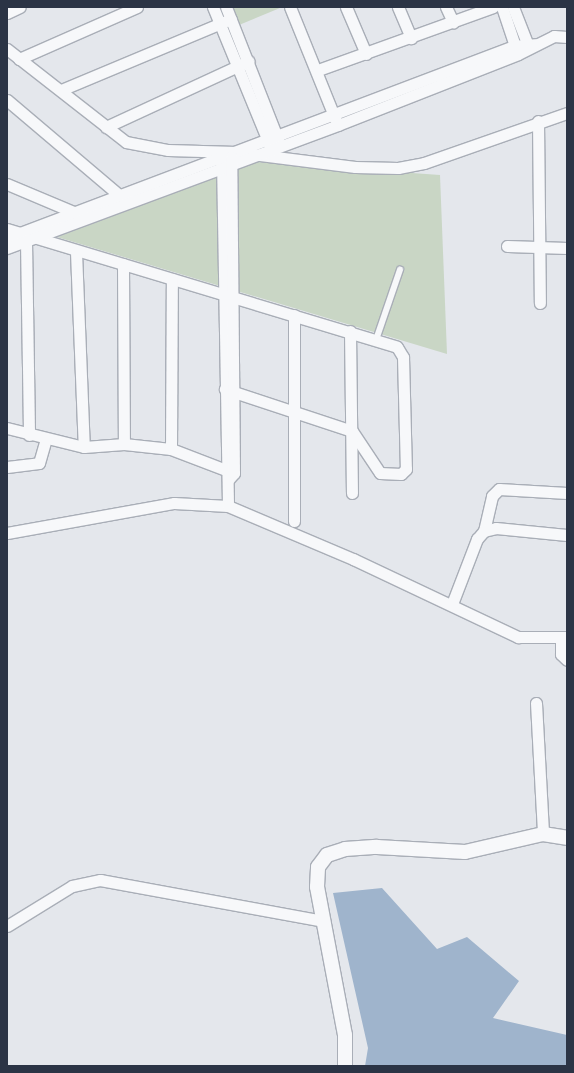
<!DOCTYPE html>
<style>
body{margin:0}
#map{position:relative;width:574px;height:1073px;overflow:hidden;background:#e4e7ec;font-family:"Roboto Condensed",sans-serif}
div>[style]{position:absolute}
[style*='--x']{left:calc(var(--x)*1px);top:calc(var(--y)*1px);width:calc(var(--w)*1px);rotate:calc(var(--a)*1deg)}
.green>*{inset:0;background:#c9d6c5}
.water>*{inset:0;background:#9fb4cc}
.roads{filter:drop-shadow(1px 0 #a9aeb7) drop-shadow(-1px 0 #a9aeb7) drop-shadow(0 1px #a9aeb7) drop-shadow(0 -1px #a9aeb7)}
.service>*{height:5.5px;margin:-2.75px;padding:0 2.75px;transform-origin:2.75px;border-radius:2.75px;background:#f7f8fa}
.minor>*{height:11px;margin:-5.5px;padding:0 5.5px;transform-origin:5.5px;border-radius:5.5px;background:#f7f8fa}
.tertiary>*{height:14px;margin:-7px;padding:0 7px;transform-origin:7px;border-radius:7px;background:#f7f8fa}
span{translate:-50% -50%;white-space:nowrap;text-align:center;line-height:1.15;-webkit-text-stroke:3px #f4f6f9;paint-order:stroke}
.frame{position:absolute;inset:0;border:8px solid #2b3445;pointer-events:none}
</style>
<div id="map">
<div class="green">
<i style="clip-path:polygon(231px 7px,280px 7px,280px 8px,239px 25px)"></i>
<i style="clip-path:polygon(258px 162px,440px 175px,447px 354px,57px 237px)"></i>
</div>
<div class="water">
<i style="clip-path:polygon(382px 888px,437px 949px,467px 937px,519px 981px,493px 1018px,567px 1035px,567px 1066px,365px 1066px,368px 1048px,333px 893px)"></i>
</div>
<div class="roads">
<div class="service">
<i style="--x:376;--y:340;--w:74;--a:-71.1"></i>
</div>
<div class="minor">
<i style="--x:213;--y:7;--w:150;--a:67.7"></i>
<i style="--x:226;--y:7;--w:145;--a:68.6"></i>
<i style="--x:290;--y:7;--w:123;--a:68"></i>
<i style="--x:346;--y:7;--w:51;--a:66.9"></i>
<i style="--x:398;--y:7;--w:34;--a:67"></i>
<i style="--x:446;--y:7;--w:17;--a:65"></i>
<i style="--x:502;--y:7;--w:47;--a:71.6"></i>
<i style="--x:513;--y:7;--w:44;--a:68.7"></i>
<i style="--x:7;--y:13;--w:14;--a:-25"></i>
<i style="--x:7;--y:49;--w:151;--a:38"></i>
<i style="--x:126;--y:142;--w:43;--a:10.8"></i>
<i style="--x:168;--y:150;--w:68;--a:1.7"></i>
<i style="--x:236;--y:152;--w:120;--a:7.2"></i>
<i style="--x:355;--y:167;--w:43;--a:1.3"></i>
<i style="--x:398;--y:168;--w:26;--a:-11"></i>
<i style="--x:424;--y:163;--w:151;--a:-19.3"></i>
<i style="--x:19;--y:59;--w:129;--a:-23.8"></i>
<i style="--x:318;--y:70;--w:186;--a:-19.8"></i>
<i style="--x:61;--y:90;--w:184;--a:-22.7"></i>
<i style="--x:7;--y:100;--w:148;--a:40.3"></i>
<i style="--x:538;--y:121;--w:182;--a:89.4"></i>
<i style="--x:106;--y:127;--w:157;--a:-24.8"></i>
<i style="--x:222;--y:160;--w:346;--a:89"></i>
<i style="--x:7;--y:184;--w:75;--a:22.8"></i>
<i style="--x:7;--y:229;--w:407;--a:16.8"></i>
<i style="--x:397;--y:347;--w:12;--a:59"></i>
<i style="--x:403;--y:357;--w:112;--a:88.5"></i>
<i style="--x:406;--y:469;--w:7;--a:135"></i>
<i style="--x:401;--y:474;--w:21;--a:-177"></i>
<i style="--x:380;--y:473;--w:50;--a:-123.7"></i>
<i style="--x:352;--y:431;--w:134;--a:-161.7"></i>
<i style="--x:7;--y:238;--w:542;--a:-20.74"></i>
<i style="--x:514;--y:46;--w:21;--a:-5"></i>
<i style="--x:26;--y:241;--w:194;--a:89.1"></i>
<i style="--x:507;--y:246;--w:60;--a:1.9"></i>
<i style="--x:7;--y:248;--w:353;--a:-20.4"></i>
<i style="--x:338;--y:125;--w:193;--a:-21.5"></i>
<i style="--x:518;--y:54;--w:40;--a:-26.6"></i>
<i style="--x:554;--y:36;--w:13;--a:4"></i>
<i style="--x:76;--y:252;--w:195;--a:87.7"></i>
<i style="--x:123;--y:264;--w:180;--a:89.7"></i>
<i style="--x:350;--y:331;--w:162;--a:89.3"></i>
<i style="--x:7;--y:428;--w:79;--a:13.9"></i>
<i style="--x:84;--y:447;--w:40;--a:-4.3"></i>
<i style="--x:124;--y:444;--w:47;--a:6.1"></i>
<i style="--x:171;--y:449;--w:64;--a:21"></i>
<i style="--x:171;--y:449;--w:170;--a:-89.7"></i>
<i style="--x:7;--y:467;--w:32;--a:-7"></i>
<i style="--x:39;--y:463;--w:25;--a:-74"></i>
<i style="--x:228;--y:480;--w:9;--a:-49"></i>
<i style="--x:234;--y:473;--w:316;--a:-90.5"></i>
<i style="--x:294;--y:521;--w:206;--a:-90"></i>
<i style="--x:484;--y:531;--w:36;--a:-77"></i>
<i style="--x:492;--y:496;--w:10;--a:-45"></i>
<i style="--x:499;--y:489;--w:68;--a:3.4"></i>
<i style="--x:7;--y:533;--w:170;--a:-10.2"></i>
<i style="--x:174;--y:503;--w:54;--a:3.2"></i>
<i style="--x:228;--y:506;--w:136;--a:23"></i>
<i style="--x:353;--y:559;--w:183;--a:25.3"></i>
<i style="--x:518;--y:637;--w:49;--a:0"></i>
<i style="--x:452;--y:604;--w:70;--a:-69"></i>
<i style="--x:477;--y:539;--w:11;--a:-49"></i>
<i style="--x:484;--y:531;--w:12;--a:-14"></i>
<i style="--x:496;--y:528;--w:71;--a:5.6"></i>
<i style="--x:561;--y:637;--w:17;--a:90"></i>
<i style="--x:561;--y:654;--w:8;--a:45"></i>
<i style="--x:536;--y:703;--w:131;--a:86.9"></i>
<i style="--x:7;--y:926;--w:76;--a:-31.6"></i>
<i style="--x:72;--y:886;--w:29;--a:-12"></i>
<i style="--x:100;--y:880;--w:228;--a:10.4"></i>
</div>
<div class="tertiary">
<i style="--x:345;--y:1066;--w:31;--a:-90"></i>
<i style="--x:345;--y:1035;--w:151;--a:-100.7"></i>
<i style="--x:317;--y:887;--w:20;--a:-87"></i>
<i style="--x:318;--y:867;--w:15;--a:-53"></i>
<i style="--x:327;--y:855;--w:19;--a:-18"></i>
<i style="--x:345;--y:849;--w:32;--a:-4"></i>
<i style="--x:377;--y:847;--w:88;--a:3.3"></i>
<i style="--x:465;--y:852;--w:80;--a:-13"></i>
<i style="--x:543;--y:834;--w:24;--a:9"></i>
</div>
</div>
<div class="frame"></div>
</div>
